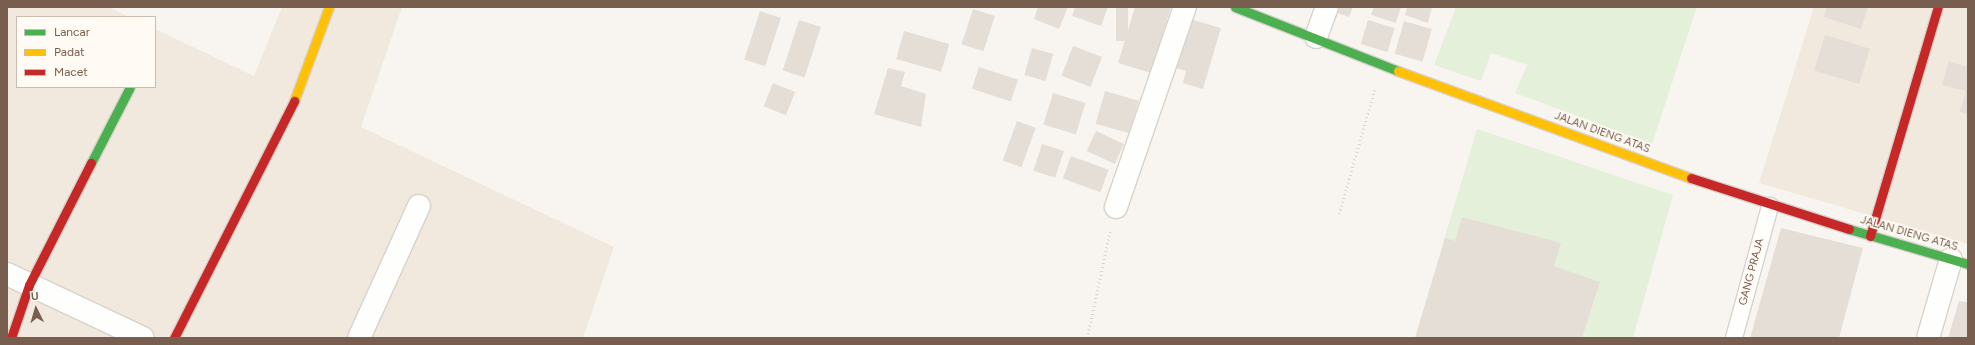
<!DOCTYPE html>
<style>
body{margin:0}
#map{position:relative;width:1975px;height:345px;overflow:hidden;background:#f8f5f0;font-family:Figtree,sans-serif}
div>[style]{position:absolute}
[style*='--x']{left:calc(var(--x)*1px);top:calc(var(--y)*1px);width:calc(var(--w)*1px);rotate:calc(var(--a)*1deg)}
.residential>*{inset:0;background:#f1e8de}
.green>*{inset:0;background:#e5f0db}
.building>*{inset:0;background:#e5ded7;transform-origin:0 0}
.path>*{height:2.5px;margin-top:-1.25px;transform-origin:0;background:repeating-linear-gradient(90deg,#dad5d0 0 1px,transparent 0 4px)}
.roads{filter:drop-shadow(1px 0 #d8d2cd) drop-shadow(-1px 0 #d8d2cd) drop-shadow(0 1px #d8d2cd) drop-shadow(0 -1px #d8d2cd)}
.lane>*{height:16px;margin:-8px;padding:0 8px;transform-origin:8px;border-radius:8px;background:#fefefd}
.street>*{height:22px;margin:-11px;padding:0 11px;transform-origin:11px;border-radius:11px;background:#fefefd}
.fast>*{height:9px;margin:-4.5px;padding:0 4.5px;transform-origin:4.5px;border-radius:4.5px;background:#4caf50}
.slow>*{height:9px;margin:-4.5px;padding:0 4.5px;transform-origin:4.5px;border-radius:4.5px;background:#ffc107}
.jam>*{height:9px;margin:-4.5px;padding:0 4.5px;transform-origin:4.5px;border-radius:4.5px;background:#c62828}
span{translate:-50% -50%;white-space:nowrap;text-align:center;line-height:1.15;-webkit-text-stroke:3.5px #fffaf3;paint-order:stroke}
.street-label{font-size:11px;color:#785e4e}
.frame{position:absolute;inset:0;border:8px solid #785e4e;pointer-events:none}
.legend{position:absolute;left:16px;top:16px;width:140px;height:72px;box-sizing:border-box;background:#fffaf3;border:1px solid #c9bcb1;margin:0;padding:5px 7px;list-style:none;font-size:12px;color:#785e4e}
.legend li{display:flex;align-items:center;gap:8px;height:20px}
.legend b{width:20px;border:1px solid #c9bcb1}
.north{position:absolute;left:16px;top:289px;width:40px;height:40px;-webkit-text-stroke:3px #fffaf3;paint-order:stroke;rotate:355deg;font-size:11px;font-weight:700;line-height:16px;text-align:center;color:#785e4e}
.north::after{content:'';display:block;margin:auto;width:14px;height:18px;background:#785e4e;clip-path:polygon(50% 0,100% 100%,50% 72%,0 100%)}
</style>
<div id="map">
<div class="residential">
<i style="clip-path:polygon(7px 7px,108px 7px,129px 17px,17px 17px,17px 87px,155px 87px,155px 29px,254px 76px,282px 7px,402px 7px,361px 127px,614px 247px,583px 338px,7px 338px)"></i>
<i style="clip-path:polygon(1814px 7px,1968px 7px,1968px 244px,1759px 183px)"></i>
</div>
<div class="green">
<i style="clip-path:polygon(1456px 7px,1697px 7px,1652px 144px,1515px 93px,1527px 65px,1491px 53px,1481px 81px,1434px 65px)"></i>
<i style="clip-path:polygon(1477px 129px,1673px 195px,1633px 338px,1415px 338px)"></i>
</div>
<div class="building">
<i style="clip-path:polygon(1038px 7px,1068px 7px,1059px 29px,1034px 19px)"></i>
<i style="clip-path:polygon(1075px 7px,1108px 7px,1101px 26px,1072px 16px)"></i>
<i style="left:1116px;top:7px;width:12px;height:34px"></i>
<i style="clip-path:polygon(1135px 7px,1171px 7px,1151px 73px,1118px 63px)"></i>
<i style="clip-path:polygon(1334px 7px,1353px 7px,1349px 17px,1332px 11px)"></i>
<i style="clip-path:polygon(1374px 7px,1401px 7px,1396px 23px,1371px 15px)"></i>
<i style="clip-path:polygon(1407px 7px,1432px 7px,1428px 23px,1405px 15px)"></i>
<i style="clip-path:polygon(1827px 7px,1868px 7px,1861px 29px,1824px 17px)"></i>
<i style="left:973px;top:9px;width:23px;height:37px;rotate:18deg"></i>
<i style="left:760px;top:11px;width:22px;height:51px;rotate:18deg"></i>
<i style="clip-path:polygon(1183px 17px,1221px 28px,1203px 89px,1183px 83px,1186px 71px,1168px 66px)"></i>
<i style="left:799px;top:20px;width:23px;height:53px;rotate:18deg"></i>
<i style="left:1368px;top:20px;width:28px;height:25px;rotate:17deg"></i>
<i style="left:1404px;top:21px;width:29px;height:34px;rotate:16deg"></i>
<i style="left:904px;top:31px;width:47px;height:29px;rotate:16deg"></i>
<i style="left:1825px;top:35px;width:47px;height:37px;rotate:17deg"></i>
<i style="left:1073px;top:46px;width:31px;height:32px;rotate:21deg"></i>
<i style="left:1032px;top:48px;width:22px;height:28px;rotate:16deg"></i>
<i style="clip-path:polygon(1949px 61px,1968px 67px,1968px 114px,1960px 112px,1966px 91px,1942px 85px)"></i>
<i style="left:979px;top:67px;width:41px;height:23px;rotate:18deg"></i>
<i style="clip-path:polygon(888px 68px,905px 72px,901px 86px,926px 94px,921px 127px,874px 114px)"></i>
<i style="left:773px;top:83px;width:24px;height:25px;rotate:22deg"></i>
<i style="left:1105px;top:91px;width:35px;height:34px;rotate:16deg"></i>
<i style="left:1053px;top:93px;width:34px;height:33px;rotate:17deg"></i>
<i style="left:1017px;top:121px;width:20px;height:42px;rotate:20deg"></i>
<i style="left:1096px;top:131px;width:31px;height:22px;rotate:25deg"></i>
<i style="left:1042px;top:144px;width:23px;height:28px;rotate:18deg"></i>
<i style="left:1071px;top:156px;width:40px;height:24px;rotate:20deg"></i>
<i style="clip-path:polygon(1462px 217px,1561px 243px,1554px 266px,1600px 282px,1582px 338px,1415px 338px,1445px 238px,1455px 241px)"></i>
<i style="clip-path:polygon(1781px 228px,1863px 248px,1839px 338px,1750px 338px)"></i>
<i style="clip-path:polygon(1959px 301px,1968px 302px,1968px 338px,1948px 338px)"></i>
</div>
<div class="path">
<i style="--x:1339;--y:214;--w:131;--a:-74.1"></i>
<i style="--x:1087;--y:338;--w:109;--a:-77.9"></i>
</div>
<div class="roads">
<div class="lane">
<i style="--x:1734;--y:338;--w:137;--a:-74.7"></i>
</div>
<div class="street">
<i style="--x:1316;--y:37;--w:32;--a:-70"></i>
<i style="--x:1116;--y:207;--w:212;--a:-71"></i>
<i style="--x:7;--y:274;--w:150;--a:25.2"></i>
<i style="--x:359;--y:338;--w:145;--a:-65.6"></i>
<i style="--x:1928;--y:338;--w:82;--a:-73.8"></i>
</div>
<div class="fast">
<i style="--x:1235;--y:7;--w:175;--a:21.4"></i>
<i style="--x:91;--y:163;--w:85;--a:-62.8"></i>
<i style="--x:1849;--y:229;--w:124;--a:16.4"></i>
</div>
<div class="slow">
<i style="--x:1398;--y:71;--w:312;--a:20.1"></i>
<i style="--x:294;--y:101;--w:100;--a:-69.6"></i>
</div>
<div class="jam">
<i style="--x:1691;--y:178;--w:166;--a:17.9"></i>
<i style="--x:1870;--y:236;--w:239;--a:-73.5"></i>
<i style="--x:11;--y:338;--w:56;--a:-71.2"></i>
<i style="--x:29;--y:285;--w:137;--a:-63.1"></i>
<i style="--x:174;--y:338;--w:266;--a:-63.1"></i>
</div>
</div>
<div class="street-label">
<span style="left:1602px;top:133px;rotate:20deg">JALAN DIENG ATAS</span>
<span style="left:1909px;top:234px;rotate:16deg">JALAN DIENG ATAS</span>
<span style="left:1752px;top:272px;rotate:-75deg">GANG PRAJA</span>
</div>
<div class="frame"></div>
<ul class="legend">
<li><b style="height:5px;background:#4caf50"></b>Lancar</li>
<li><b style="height:5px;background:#ffc107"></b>Padat</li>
<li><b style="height:5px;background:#c62828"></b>Macet</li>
</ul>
<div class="north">U</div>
</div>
